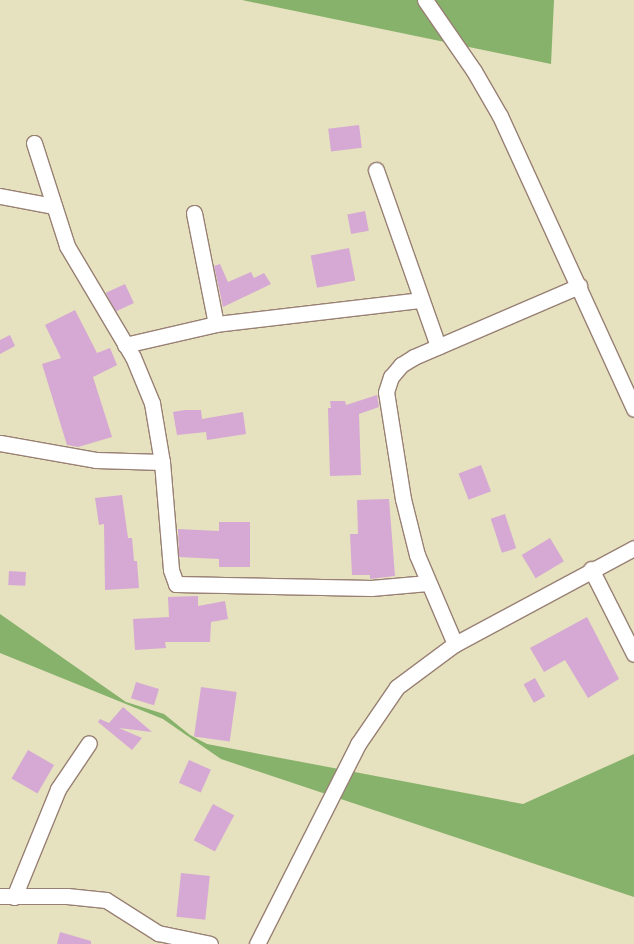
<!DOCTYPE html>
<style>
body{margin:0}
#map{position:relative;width:634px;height:944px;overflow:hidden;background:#e6e1be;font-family:Delius,sans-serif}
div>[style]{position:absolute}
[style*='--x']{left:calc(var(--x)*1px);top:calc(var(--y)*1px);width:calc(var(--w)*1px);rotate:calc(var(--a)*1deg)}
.forest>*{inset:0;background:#86b26b}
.building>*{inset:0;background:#d5a9d4;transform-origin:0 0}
.roads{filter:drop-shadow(1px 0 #988074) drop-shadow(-1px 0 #988074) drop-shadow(0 1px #988074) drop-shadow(0 -1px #988074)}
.minor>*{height:15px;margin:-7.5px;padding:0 7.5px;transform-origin:7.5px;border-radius:7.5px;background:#fff}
span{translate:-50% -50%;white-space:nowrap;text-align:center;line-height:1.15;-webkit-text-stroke:4px #f6f6f2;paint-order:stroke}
</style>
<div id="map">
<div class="forest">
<i style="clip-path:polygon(242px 0,554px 0,551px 64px)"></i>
<i style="clip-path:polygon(0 614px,126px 702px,164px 714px,190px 735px,207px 744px,523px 804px,634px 754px,634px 897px,221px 759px,163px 719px,0 653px)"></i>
</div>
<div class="building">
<i style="left:359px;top:125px;width:23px;height:31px;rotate:83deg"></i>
<i style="left:365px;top:211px;width:20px;height:18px;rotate:79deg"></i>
<i style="left:349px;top:248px;width:33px;height:39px;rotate:79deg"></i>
<i style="clip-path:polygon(220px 264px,228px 282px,251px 272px,254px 278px,264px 273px,271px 284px,223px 307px,214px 266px)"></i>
<i style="left:125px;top:284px;width:21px;height:21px;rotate:65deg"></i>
<i style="clip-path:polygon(75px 310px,97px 353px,110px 348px,117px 365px,93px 377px,112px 437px,78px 447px,67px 445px,42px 364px,61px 358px,45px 325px)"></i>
<i style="clip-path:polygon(10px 335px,15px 346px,0 354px,0 340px)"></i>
<i style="clip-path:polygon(377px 395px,379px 407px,359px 414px,361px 475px,330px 476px,328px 408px,331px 408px,330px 401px,345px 401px,346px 405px)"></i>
<i style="clip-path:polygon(185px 410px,201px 410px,202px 419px,243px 412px,246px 434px,207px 440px,206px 432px,177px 435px,173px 412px)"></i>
<i style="left:481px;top:465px;width:28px;height:24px;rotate:69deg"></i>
<i style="clip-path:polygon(122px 495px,128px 538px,132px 538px,134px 561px,137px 561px,139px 588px,105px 590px,104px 524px,99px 525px,95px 498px)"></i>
<i style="clip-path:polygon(389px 499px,395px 576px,370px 579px,370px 575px,352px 575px,350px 534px,358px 534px,357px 500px)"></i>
<i style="left:505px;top:514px;width:36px;height:15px;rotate:72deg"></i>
<i style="clip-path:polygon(219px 522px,250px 522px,250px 567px,219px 567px,219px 559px,179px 557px,178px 529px,219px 531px)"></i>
<i style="left:550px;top:538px;width:27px;height:33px;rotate:59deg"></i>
<i style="left:9px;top:571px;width:17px;height:14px;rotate:3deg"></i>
<i style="clip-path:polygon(198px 596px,198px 606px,225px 601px,228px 619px,211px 622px,210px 642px,165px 642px,166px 648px,135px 650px,133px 619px,169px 617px,168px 597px)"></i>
<i style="clip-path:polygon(587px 617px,619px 679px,588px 698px,565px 660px,544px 672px,530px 648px)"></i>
<i style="left:535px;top:678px;width:21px;height:13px;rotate:61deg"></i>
<i style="left:136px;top:682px;width:24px;height:17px;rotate:17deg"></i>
<i style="left:201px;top:687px;width:36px;height:50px;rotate:8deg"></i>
<i style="clip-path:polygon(123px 707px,152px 732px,119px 728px,142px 738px,132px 750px,98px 722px,100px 719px,109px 723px)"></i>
<i style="left:28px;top:750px;width:30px;height:33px;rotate:30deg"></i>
<i style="left:189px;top:760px;width:24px;height:25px;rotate:24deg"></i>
<i style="left:213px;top:804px;width:24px;height:41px;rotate:28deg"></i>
<i style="left:181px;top:873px;width:29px;height:44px;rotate:6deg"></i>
<i style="clip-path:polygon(60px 932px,91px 941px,91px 944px,57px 944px)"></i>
</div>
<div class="roads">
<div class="minor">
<i style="--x:425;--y:0;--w:86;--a:55.4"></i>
<i style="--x:474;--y:71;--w:52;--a:60"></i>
<i style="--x:500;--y:116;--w:322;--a:65.4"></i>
<i style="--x:34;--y:143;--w:108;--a:72.2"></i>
<i style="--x:67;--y:246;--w:129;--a:59.3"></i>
<i style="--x:133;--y:357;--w:50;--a:67.6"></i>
<i style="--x:152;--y:403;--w:60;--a:80.4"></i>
<i style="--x:162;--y:462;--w:108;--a:85.2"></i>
<i style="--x:171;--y:570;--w:15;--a:70"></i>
<i style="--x:176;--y:584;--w:195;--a:1.2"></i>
<i style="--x:371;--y:588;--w:57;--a:-5"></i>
<i style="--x:376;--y:170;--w:187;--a:70.6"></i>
<i style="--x:0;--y:196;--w:55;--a:10.5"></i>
<i style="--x:194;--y:213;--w:113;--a:78.8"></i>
<i style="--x:125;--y:345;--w:93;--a:-13"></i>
<i style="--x:216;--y:324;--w:206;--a:-6.7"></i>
<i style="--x:0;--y:443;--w:97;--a:10"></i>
<i style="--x:96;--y:460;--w:66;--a:1.7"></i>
<i style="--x:591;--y:569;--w:95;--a:63.2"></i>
<i style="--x:455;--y:644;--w:97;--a:-113.1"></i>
<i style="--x:417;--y:555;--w:58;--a:-104"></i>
<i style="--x:403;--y:499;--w:108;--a:-99"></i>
<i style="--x:386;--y:392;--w:16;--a:-72"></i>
<i style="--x:391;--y:377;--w:16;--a:-50"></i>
<i style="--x:401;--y:365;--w:15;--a:-32"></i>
<i style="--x:414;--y:357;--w:180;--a:-23.3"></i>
<i style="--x:0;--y:896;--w:67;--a:0"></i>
<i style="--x:67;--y:896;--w:39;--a:6"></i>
<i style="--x:106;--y:900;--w:62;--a:32.4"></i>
<i style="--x:158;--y:933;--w:53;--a:11.9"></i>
<i style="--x:14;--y:897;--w:117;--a:-67.8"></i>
<i style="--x:58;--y:789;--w:55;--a:-56"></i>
<i style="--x:257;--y:944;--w:224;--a:-63.2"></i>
<i style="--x:358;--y:744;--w:69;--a:-55.6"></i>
<i style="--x:397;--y:687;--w:72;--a:-36.6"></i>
<i style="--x:455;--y:644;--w:203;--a:-28.2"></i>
</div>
</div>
</div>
